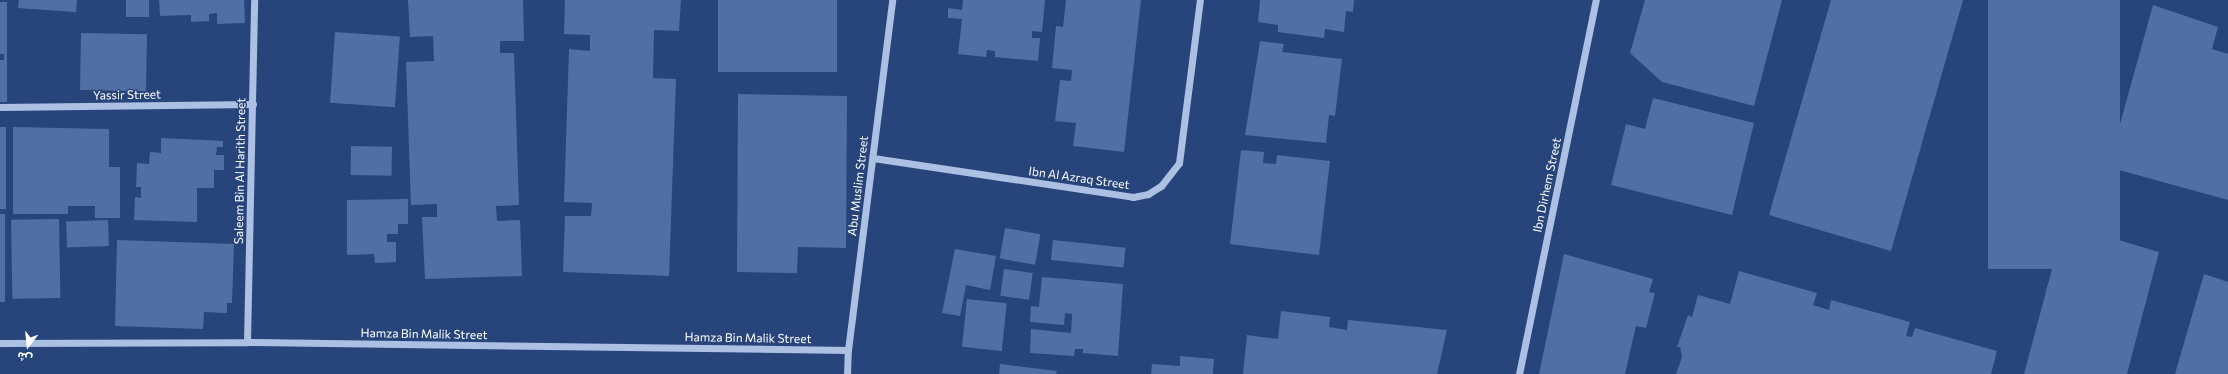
<!DOCTYPE html>
<meta charset="utf-8">
<style>
body{margin:0}
#map{position:relative;width:2228px;height:374px;overflow:hidden;background:#27457a;font-family:Commissioner,"Noto Sans Arabic",sans-serif}
div>[style]{position:absolute}
[style*='--x']{left:calc(var(--x)*1px);top:calc(var(--y)*1px);width:calc(var(--w)*1px);rotate:calc(var(--a)*1deg)}
.building>*{inset:0;background:#506fa3;transform-origin:0 0}
.minor>*{height:7px;margin:-3.5px;padding:0 3.5px;transform-origin:3.5px;border-radius:3.5px;background:#abc0e3}
span{translate:-50% -50%;white-space:nowrap;text-align:center;line-height:1.15;-webkit-text-stroke:3px #27457a;paint-order:stroke}
.street-label{font-size:12px;color:#fff}
.north{position:absolute;left:8px;top:326px;width:40px;height:40px;-webkit-text-stroke:3px #27457a;paint-order:stroke;rotate:196deg;font-size:11px;font-weight:700;line-height:16px;text-align:center;color:#fff}
.north::after{content:'';display:block;margin:auto;width:14px;height:18px;background:#fff;clip-path:polygon(50% 0,100% 100%,50% 72%,0 100%)}
</style>
<div id="map">
<div class="building">
<i style="clip-path:polygon(19px 0,77px 0,76px 12px,18px 8px)"></i>
<i style="left:126px;top:0;width:23px;height:17px"></i>
<i style="clip-path:polygon(159px 0,244px 0,245px 23px,217px 24px,217px 13px,209px 14px,209px 21px,191px 22px,191px 15px,160px 16px)"></i>
<i style="clip-path:polygon(408px 0,523px 0,524px 41px,500px 41px,500px 53px,514px 53px,519px 205px,496px 206px,497px 221px,520px 220px,522px 276px,425px 279px,422px 217px,437px 217px,437px 204px,411px 205px,406px 62px,434px 61px,433px 36px,410px 37px)"></i>
<i style="clip-path:polygon(565px 0,681px 0,679px 31px,654px 30px,653px 78px,676px 79px,669px 276px,563px 272px,565px 216px,591px 216px,592px 203px,564px 202px,569px 49px,590px 51px,590px 35px,564px 34px)"></i>
<i style="left:718px;top:0;width:119px;height:72px"></i>
<i style="clip-path:polygon(963px 0,1045px 0,1042px 32px,1032px 31px,1032px 38px,1040px 38px,1038px 61px,995px 57px,995px 51px,987px 50px,986px 57px,958px 54px,962px 19px,948px 18px,948px 8px,962px 10px)"></i>
<i style="clip-path:polygon(1066px 0,1141px 0,1124px 152px,1073px 146px,1076px 123px,1055px 121px,1060px 80px,1071px 81px,1072px 70px,1052px 68px,1056px 26px,1063px 27px)"></i>
<i style="clip-path:polygon(1260px 0,1354px 0,1353px 12px,1346px 11px,1344px 32px,1325px 29px,1324px 38px,1278px 32px,1278px 25px,1258px 22px)"></i>
<i style="clip-path:polygon(1645px 0,1782px 0,1754px 106px,1662px 82px,1630px 53px)"></i>
<i style="clip-path:polygon(1831px 0,1963px 0,1891px 251px,1769px 215px)"></i>
<i style="left:1988px;top:0;width:132px;height:269px"></i>
<i style="clip-path:polygon(0 2px,7px 2px,7px 102px,0 102px,0 60px,4px 60px,4px 54px,0 54px)"></i>
<i style="clip-path:polygon(2153px 5px,2218px 27px,2212px 49px,2228px 54px,2228px 200px,2108px 167px)"></i>
<i style="left:335px;top:32px;width:65px;height:71px;rotate:4deg"></i>
<i style="left:81px;top:33px;width:66px;height:57px;rotate:1deg"></i>
<i style="clip-path:polygon(1260px 41px,1284px 44px,1282px 52px,1342px 59px,1335px 116px,1329px 115px,1326px 143px,1245px 135px)"></i>
<i style="clip-path:polygon(738px 94px,847px 96px,846px 248px,798px 247px,797px 273px,737px 272px)"></i>
<i style="clip-path:polygon(1653px 98px,1754px 123px,1732px 215px,1611px 185px,1626px 124px,1645px 129px)"></i>
<i style="left:0;top:127px;width:6px;height:82px"></i>
<i style="clip-path:polygon(13px 127px,109px 129px,109px 167px,120px 167px,120px 218px,95px 218px,95px 206px,68px 206px,68px 214px,13px 214px)"></i>
<i style="clip-path:polygon(161px 138px,223px 141px,223px 147px,217px 147px,216px 155px,224px 155px,224px 170px,214px 170px,214px 188px,197px 188px,197px 222px,134px 220px,135px 197px,141px 198px,141px 187px,136px 187px,137px 163px,149px 164px,150px 152px,161px 153px)"></i>
<i style="left:351px;top:146px;width:41px;height:29px;rotate:1deg"></i>
<i style="clip-path:polygon(1241px 150px,1264px 152px,1263px 163px,1276px 164px,1277px 155px,1330px 161px,1319px 255px,1230px 244px)"></i>
<i style="clip-path:polygon(408px 199px,408px 224px,398px 224px,398px 234px,387px 234px,387px 242px,396px 242px,396px 262px,375px 263px,374px 254px,347px 255px,347px 200px)"></i>
<i style="left:0;top:214px;width:5px;height:88px"></i>
<i style="left:59px;top:219px;width:79px;height:48px;rotate:89deg"></i>
<i style="left:108px;top:220px;width:26px;height:42px;rotate:88deg"></i>
<i style="clip-path:polygon(2064px 224px,2159px 252px,2127px 374px,2024px 374px)"></i>
<i style="left:1005px;top:228px;width:36px;height:31px;rotate:10deg"></i>
<i style="clip-path:polygon(117px 240px,234px 244px,232px 303px,227px 303px,227px 313px,204px 312px,203px 329px,115px 326px)"></i>
<i style="left:1053px;top:240px;width:73px;height:20px;rotate:6deg"></i>
<i style="clip-path:polygon(955px 249px,996px 256px,990px 290px,966px 285px,960px 316px,942px 313px)"></i>
<i style="clip-path:polygon(1564px 254px,1653px 279px,1649px 292px,1655px 293px,1646px 328px,1636px 326px,1625px 374px,1539px 374px)"></i>
<i style="left:1004px;top:269px;width:29px;height:27px;rotate:8deg"></i>
<i style="clip-path:polygon(1739px 271px,1817px 293px,1813px 305px,1829px 310px,1831px 300px,1910px 322px,1906px 336px,1912px 337px,1915px 328px,1997px 351px,1991px 374px,1676px 374px,1682px 357px,1680px 347px,1677px 347px,1688px 315px,1692px 317px,1698px 295px,1730px 304px)"></i>
<i style="clip-path:polygon(2204px 274px,2228px 282px,2228px 374px,2175px 374px)"></i>
<i style="clip-path:polygon(1042px 277px,1123px 284px,1118px 356px,1083px 353px,1083px 349px,1075px 349px,1074px 356px,1030px 353px,1031px 329px,1071px 333px,1072px 314px,1065px 313px,1064px 325px,1030px 322px,1031px 306px,1039px 307px)"></i>
<i style="left:967px;top:299px;width:40px;height:48px;rotate:6deg"></i>
<i style="clip-path:polygon(1281px 311px,1330px 317px,1329px 327px,1347px 330px,1348px 320px,1447px 330px,1437px 374px,1243px 374px,1247px 335px,1278px 339px)"></i>
<i style="clip-path:polygon(1180px 356px,1214px 359px,1213px 374px,1151px 374px,1152px 364px,1180px 366px)"></i>
<i style="clip-path:polygon(1000px 364px,1057px 371px,1056px 374px,999px 374px)"></i>
</div>
<div class="minor">
<i style="--x:0;--y:107;--w:253;--a:-0.7"></i>
<i style="--x:873;--y:158;--w:263;--a:8.5"></i>
<i style="--x:1133;--y:197;--w:15;--a:-11"></i>
<i style="--x:1148;--y:194;--w:15;--a:-32"></i>
<i style="--x:1161;--y:186;--w:29;--a:-52"></i>
<i style="--x:1179;--y:163;--w:164;--a:-82.7"></i>
<i style="--x:247;--y:342;--w:342;--a:-88.8"></i>
<i style="--x:0;--y:343;--w:247;--a:-0.2"></i>
<i style="--x:247;--y:342;--w:601;--a:0.76"></i>
<i style="--x:847;--y:374;--w:24;--a:-88"></i>
<i style="--x:848;--y:350;--w:353;--a:-82.8"></i>
<i style="--x:1519;--y:374;--w:382;--a:-78.4"></i>
</div>
<div class="street-label">
<span style="left:127px;top:95px;rotate:-1deg">Yassir Street</span>
<span style="left:240px;top:171px;rotate:-89deg">Saleem Bin Al Harith Street</span>
<span style="left:1079px;top:178px;rotate:8deg">Ibn Al Azraq Street</span>
<span style="left:1547px;top:185px;rotate:-78deg">Ibn Dirhem Street</span>
<span style="left:858px;top:186px;rotate:-83deg">Abu Muslim Street</span>
<span style="left:424px;top:334px;rotate:1deg">Hamza Bin Malik Street</span>
<span style="left:748px;top:338px;rotate:1deg">Hamza Bin Malik Street</span>
</div>
<div class="north">ش</div>
</div>
